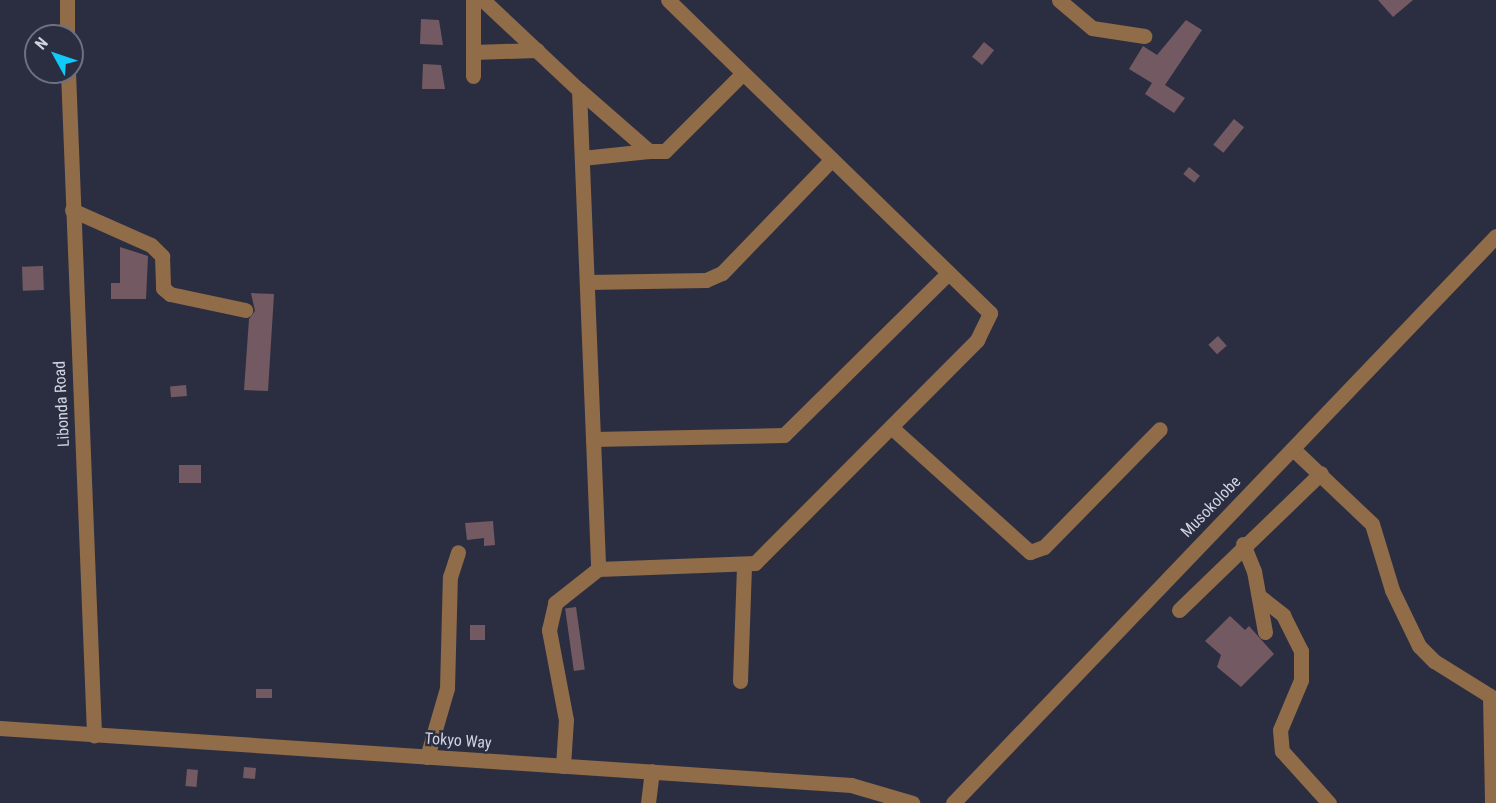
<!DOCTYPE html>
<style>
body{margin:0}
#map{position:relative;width:1496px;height:803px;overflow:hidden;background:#2b2e41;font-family:"Roboto Condensed",sans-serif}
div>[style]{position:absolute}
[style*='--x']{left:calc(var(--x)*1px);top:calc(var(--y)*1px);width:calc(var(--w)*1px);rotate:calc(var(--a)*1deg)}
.building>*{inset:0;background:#735a62;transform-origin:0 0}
.minor>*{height:15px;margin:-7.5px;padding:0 7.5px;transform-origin:7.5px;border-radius:7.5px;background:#906c49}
span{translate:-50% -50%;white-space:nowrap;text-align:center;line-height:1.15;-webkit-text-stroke:5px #2b2e41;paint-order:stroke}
.street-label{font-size:16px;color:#d1d3e0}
.north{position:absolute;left:24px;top:24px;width:60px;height:60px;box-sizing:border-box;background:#2b2e41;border:2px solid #6d7081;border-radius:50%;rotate:310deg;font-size:16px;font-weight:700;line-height:24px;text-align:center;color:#d1d3e0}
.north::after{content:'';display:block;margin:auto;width:21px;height:27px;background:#11cafa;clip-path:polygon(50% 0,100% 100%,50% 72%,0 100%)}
</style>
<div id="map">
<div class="building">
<i style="clip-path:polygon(1378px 0,1413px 0,1393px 17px)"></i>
<i style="clip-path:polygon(421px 19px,439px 20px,443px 45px,420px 44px)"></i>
<i style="clip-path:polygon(1186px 20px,1202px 30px,1165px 85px,1185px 98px,1174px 113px,1145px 94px,1152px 83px,1129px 69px,1143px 46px,1157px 55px)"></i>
<i style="left:984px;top:42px;width:13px;height:19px;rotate:39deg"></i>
<i style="clip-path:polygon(423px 64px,441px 65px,445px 89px,422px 89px)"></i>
<i style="left:1234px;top:119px;width:13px;height:33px;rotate:39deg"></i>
<i style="left:1189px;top:167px;width:14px;height:9px;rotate:39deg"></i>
<i style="clip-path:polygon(120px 247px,148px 256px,146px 299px,111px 299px,111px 283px,120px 283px)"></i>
<i style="left:43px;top:266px;width:24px;height:21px;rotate:88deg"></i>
<i style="clip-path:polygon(251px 293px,274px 294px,268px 391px,244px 390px,249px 319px,255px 311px)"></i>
<i style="left:1218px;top:336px;width:13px;height:13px;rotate:48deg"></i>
<i style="left:186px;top:385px;width:11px;height:16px;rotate:85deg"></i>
<i style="left:179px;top:465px;width:22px;height:18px"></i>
<i style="clip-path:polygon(493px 521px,495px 545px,484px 546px,484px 538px,467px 540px,465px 523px)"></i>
<i style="left:576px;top:607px;width:63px;height:11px;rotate:82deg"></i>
<i style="clip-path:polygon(1230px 616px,1245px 630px,1249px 626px,1274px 654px,1241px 687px,1217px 667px,1221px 655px,1205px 641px)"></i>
<i style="left:470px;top:625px;width:15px;height:15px"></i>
<i style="left:256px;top:689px;width:16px;height:9px"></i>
<i style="left:244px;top:767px;width:12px;height:11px;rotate:5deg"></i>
<i style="left:187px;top:769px;width:11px;height:17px;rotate:5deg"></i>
</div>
<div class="minor">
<i style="--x:67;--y:0;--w:36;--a:90"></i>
<i style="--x:473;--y:0;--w:76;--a:90"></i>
<i style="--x:483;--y:0;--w:132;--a:43.2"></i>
<i style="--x:579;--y:90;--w:479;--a:87.7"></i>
<i style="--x:598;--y:569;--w:157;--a:-2.2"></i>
<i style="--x:755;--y:563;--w:315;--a:-45.1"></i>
<i style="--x:977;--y:340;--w:30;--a:-64"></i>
<i style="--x:990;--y:313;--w:449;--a:-135.8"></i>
<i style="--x:1059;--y:0;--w:43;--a:40.3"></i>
<i style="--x:1092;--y:28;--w:53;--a:8.7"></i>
<i style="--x:473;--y:52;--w:64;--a:-1.8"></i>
<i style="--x:68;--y:72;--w:664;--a:87.75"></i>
<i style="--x:579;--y:90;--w:93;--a:41.1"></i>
<i style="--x:649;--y:151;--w:16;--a:0"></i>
<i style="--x:665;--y:151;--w:110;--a:-45"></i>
<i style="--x:582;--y:158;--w:67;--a:-6"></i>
<i style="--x:72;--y:210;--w:86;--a:23.9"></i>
<i style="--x:151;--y:245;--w:16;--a:45"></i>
<i style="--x:162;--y:256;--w:32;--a:88"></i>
<i style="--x:163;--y:288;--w:9;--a:41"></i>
<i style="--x:170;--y:294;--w:77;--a:12"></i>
<i style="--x:587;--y:282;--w:119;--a:-1"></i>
<i style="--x:706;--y:280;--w:17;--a:-24"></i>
<i style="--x:722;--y:273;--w:158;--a:-46"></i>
<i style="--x:891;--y:427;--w:187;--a:42"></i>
<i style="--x:1030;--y:552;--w:15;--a:-20"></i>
<i style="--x:1044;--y:547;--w:165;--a:-45.5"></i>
<i style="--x:593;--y:439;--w:191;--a:-1.2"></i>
<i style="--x:784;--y:435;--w:231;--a:-44.6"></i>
<i style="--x:1293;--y:449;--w:109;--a:43.5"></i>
<i style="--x:1372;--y:524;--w:69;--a:73.1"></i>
<i style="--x:1392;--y:590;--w:62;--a:64.3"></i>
<i style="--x:1419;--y:646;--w:21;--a:45"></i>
<i style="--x:1434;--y:661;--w:66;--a:32"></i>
<i style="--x:1490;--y:696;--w:107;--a:88.9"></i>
<i style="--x:1243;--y:544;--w:29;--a:68"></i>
<i style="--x:1254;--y:571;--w:62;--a:79.8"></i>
<i style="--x:1259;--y:596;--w:31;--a:38"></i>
<i style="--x:1283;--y:615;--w:40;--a:63.4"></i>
<i style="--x:1301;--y:651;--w:29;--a:90"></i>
<i style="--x:1301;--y:680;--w:54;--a:112.8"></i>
<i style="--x:1280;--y:730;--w:21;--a:85"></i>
<i style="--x:1282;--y:751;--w:70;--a:47.9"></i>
<i style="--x:1179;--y:610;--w:197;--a:-44"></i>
<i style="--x:740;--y:681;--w:117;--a:-88"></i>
<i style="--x:0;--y:728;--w:853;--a:3.83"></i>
<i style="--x:851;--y:785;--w:64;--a:16.4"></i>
<i style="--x:427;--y:757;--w:72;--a:-73.8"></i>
<i style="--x:447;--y:688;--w:111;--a:-88.5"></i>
<i style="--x:450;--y:577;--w:26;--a:-72"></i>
<i style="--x:563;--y:766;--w:46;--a:-86.3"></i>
<i style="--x:566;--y:720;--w:92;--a:-100.7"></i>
<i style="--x:549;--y:630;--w:28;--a:-77"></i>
<i style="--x:555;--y:603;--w:55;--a:-38.3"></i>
<i style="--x:648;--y:803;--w:32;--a:-83"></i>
<i style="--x:953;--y:803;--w:785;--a:-46.24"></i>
</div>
<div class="street-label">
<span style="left:62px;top:404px;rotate:-93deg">Libonda Road</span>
<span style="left:1211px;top:507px;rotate:-46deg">Musokolobe</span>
<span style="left:458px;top:741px;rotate:4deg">Tokyo Way</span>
</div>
<div class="north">N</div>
</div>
